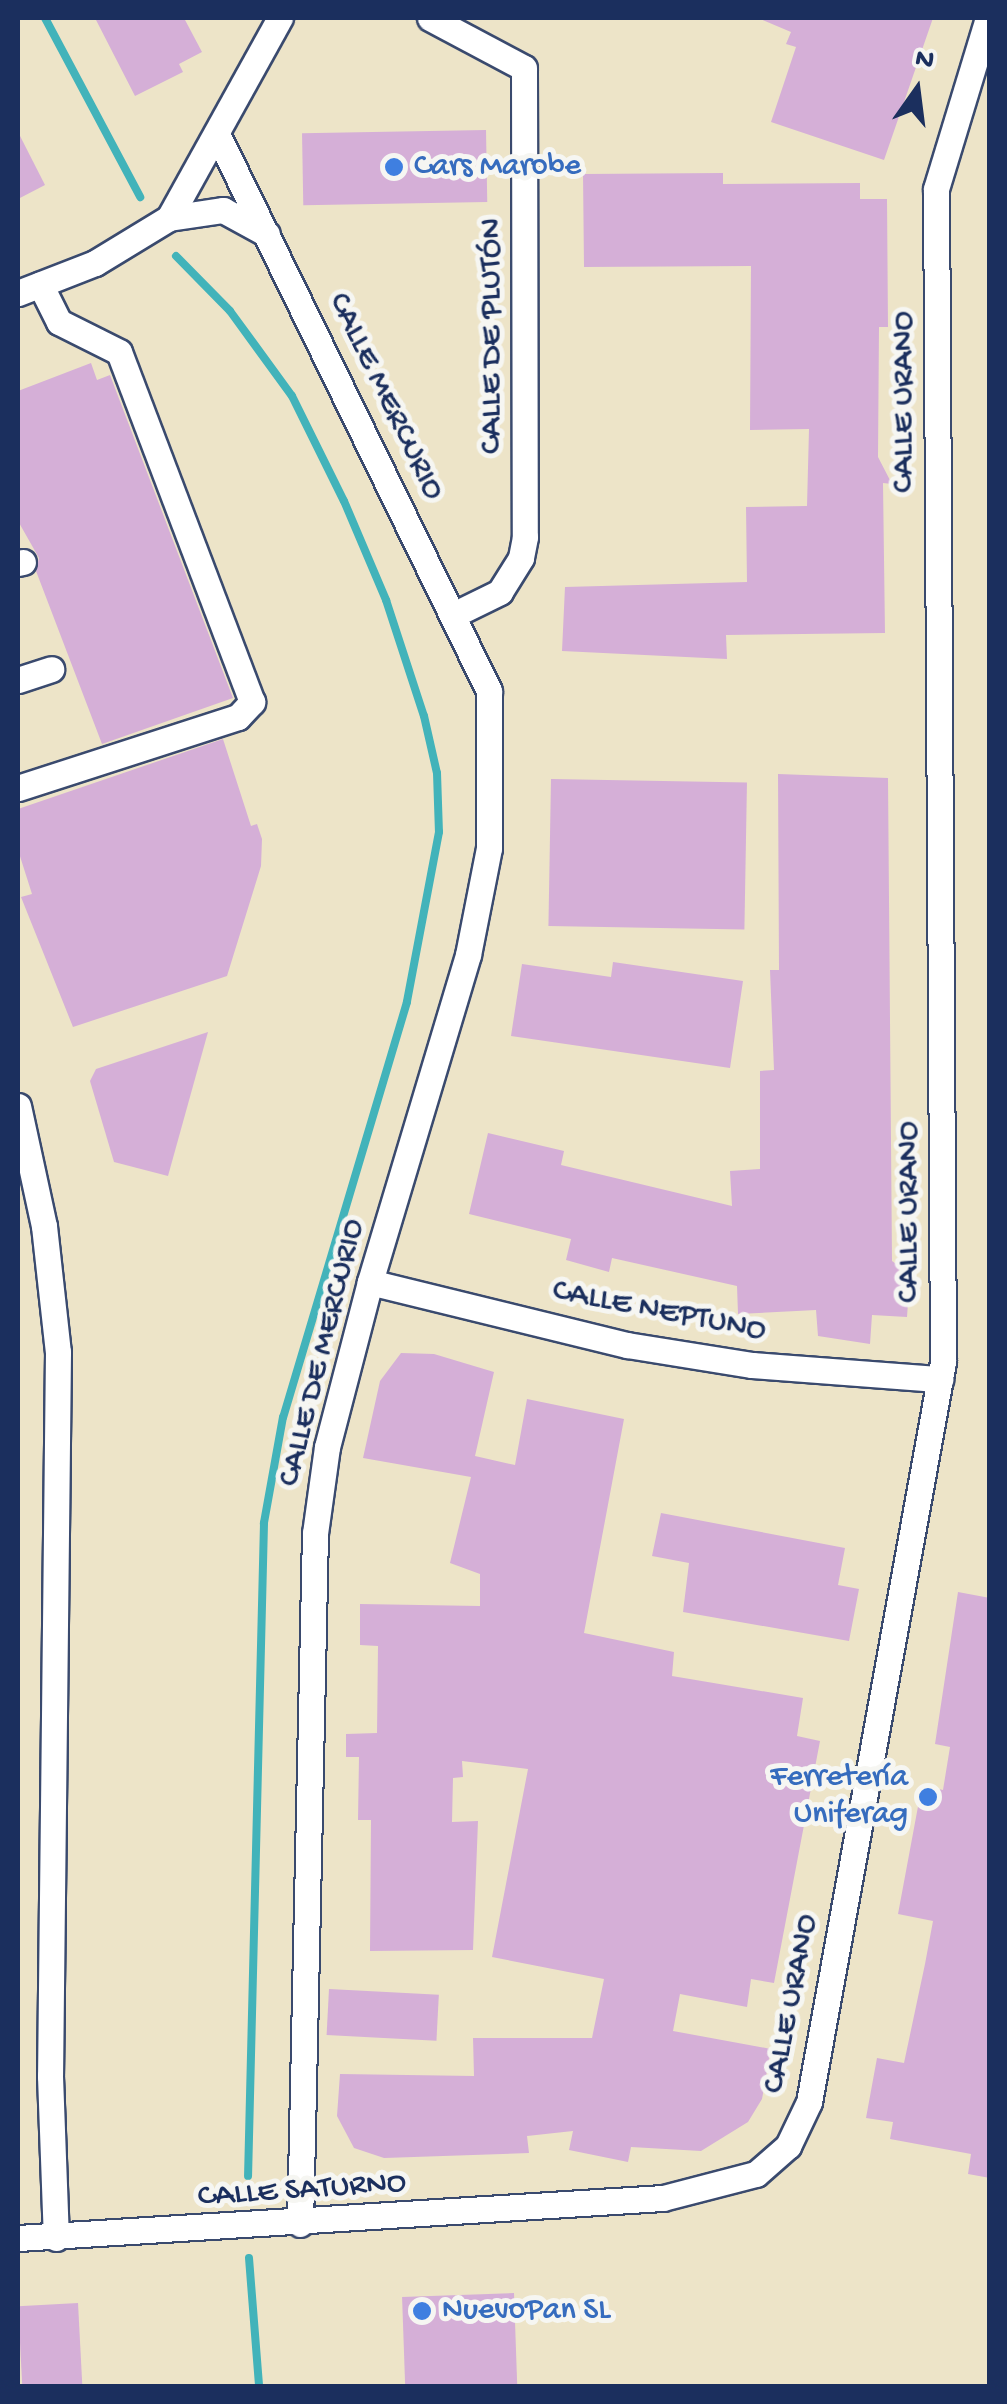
<!DOCTYPE html>
<meta charset="utf-8">
<style>
body{margin:0}
#map{position:relative;width:1007px;height:2404px;overflow:hidden;background:#ede4c8;font-family:"Gochi Hand",sans-serif}
div>[style]{position:absolute}
[style*='--x']{left:calc(var(--x)*1px);top:calc(var(--y)*1px);width:calc(var(--w)*1px);rotate:calc(var(--a)*1deg)}
.stream>*{height:8px;margin:-4px;padding:0 4px;transform-origin:4px;border-radius:4px;background:#42b3ba}
.building>*{inset:0;background:#d5afd7;transform-origin:0 0}
.roads{filter:drop-shadow(2px 0 #3a4a6e) drop-shadow(-2px 0 #3a4a6e) drop-shadow(0 2px #3a4a6e) drop-shadow(0 -2px #3a4a6e)}
.minor>*{height:25px;margin:-12.5px;padding:0 12.5px;transform-origin:12.5px;border-radius:12.5px;background:#fff}
.dots>*{width:28px;height:28px;translate:-50% -50%;box-sizing:border-box;border:5px solid #f6f6f2;border-radius:50%}
span{translate:-50% -50%;white-space:nowrap;text-align:center;line-height:1.15;-webkit-text-stroke:10px #f6f6f2;paint-order:stroke}
.shop-label{font-size:32px;color:#366cbe}
.left{translate:0 -50%;text-align:left}
.right{translate:-100% -50%;text-align:right}
.street-label{font-size:32px;color:#1b2f5e}
.frame{position:absolute;inset:0;border:20px solid #1b2f5e;pointer-events:none}
.north{position:absolute;left:867px;top:40px;width:100px;height:100px;-webkit-text-stroke:8px #f6f6f2;paint-order:stroke;rotate:14deg;font-size:28px;font-weight:700;line-height:40px;text-align:center;color:#1b2f5e}
.north::after{content:'';display:block;margin:auto;width:35px;height:45px;background:#1b2f5e;clip-path:polygon(50% 0,100% 100%,50% 72%,0 100%)}
</style>
<div id="map">
<div class="stream">
<i style="--x:45;--y:18;--w:203;--a:62"></i>
<i style="--x:176;--y:256;--w:77;--a:45.5"></i>
<i style="--x:230;--y:311;--w:105;--a:53.9"></i>
<i style="--x:292;--y:396;--w:117;--a:63.7"></i>
<i style="--x:344;--y:501;--w:108;--a:67"></i>
<i style="--x:386;--y:600;--w:122;--a:71.9"></i>
<i style="--x:424;--y:716;--w:58;--a:77.2"></i>
<i style="--x:437;--y:773;--w:59;--a:88.1"></i>
<i style="--x:439;--y:832;--w:173;--a:100.7"></i>
<i style="--x:407;--y:1002;--w:433;--a:106.6"></i>
<i style="--x:283;--y:1417;--w:108;--a:100.2"></i>
<i style="--x:264;--y:1523;--w:653;--a:91.4"></i>
<i style="--x:249;--y:2258;--w:128;--a:85.5"></i>
</div>
<div class="building">
<i style="clip-path:polygon(95px 18px,184px 18px,202px 52px,179px 64px,183px 72px,135px 96px)"></i>
<i style="clip-path:polygon(758px 18px,933px 18px,884px 160px,771px 122px,796px 47px,786px 44px,791px 32px)"></i>
<i style="left:486px;top:130px;width:72px;height:184px;rotate:89deg"></i>
<i style="clip-path:polygon(18px 132px,45px 185px,18px 199px)"></i>
<i style="clip-path:polygon(723px 173px,723px 184px,860px 183px,860px 199px,887px 199px,888px 327px,879px 327px,878px 457px,892px 484px,883px 483px,885px 633px,726px 635px,727px 659px,562px 651px,565px 587px,747px 582px,746px 507px,807px 506px,809px 429px,750px 430px,751px 266px,584px 267px,583px 174px)"></i>
<i style="clip-path:polygon(91px 363px,97px 380px,110px 375px,233px 698px,102px 744px,36px 571px,39px 558px,18px 521px,18px 391px)"></i>
<i style="clip-path:polygon(223px 739px,251px 826px,257px 824px,262px 839px,261px 866px,227px 976px,73px 1027px,21px 897px,32px 894px,18px 850px,18px 809px)"></i>
<i style="clip-path:polygon(778px 774px,888px 778px,892px 1261px,910px 1274px,907px 1317px,872px 1315px,870px 1344px,818px 1336px,816px 1310px,738px 1314px,737px 1286px,612px 1258px,609px 1272px,566px 1260px,571px 1239px,469px 1214px,488px 1133px,564px 1151px,561px 1165px,732px 1206px,730px 1171px,760px 1169px,760px 1071px,774px 1070px,770px 970px,779px 970px)"></i>
<i style="left:551px;top:779px;width:196px;height:147px;rotate:1deg"></i>
<i style="clip-path:polygon(613px 962px,743px 981px,730px 1068px,511px 1036px,522px 964px,611px 977px)"></i>
<i style="clip-path:polygon(208px 1032px,168px 1176px,114px 1162px,90px 1081px,96px 1069px)"></i>
<i style="clip-path:polygon(401px 1353px,434px 1354px,494px 1372px,475px 1456px,515px 1465px,527px 1399px,624px 1419px,584px 1633px,674px 1652px,672px 1676px,803px 1698px,797px 1736px,820px 1741px,774px 1983px,751px 1979px,747px 2007px,680px 1994px,673px 2031px,771px 2049px,762px 2099px,748px 2122px,701px 2151px,631px 2147px,628px 2162px,569px 2150px,573px 2131px,527px 2136px,529px 2153px,384px 2158px,354px 2148px,337px 2116px,340px 2074px,474px 2076px,473px 2038px,592px 2038px,604px 1979px,492px 1957px,528px 1769px,462px 1761px,463px 1777px,453px 1778px,452px 1822px,478px 1821px,473px 1950px,370px 1951px,371px 1820px,358px 1820px,359px 1757px,346px 1757px,346px 1734px,377px 1733px,378px 1646px,360px 1645px,360px 1604px,480px 1606px,480px 1574px,450px 1563px,471px 1477px,363px 1458px,380px 1381px)"></i>
<i style="clip-path:polygon(661px 1513px,845px 1548px,838px 1585px,859px 1589px,849px 1641px,683px 1612px,689px 1563px,652px 1556px)"></i>
<i style="clip-path:polygon(958px 1592px,990px 1598px,990px 2178px,968px 2174px,971px 2154px,890px 2139px,893px 2122px,866px 2118px,877px 2058px,904px 2063px,925px 1964px,933px 1921px,898px 1914px,922px 1785px,943px 1790px,950px 1747px,935px 1744px)"></i>
<i style="left:329px;top:1989px;width:110px;height:46px;rotate:3deg"></i>
<i style="left:514px;top:2293px;width:93px;height:112px;rotate:88deg"></i>
<i style="left:78px;top:2303px;width:83px;height:60px;rotate:87deg"></i>
</div>
<div class="roads">
<div class="minor">
<i style="--x:430;--y:18;--w:106;--a:28"></i>
<i style="--x:524;--y:68;--w:469;--a:89.9"></i>
<i style="--x:525;--y:537;--w:21;--a:101"></i>
<i style="--x:521;--y:558;--w:40;--a:122"></i>
<i style="--x:500;--y:592;--w:50;--a:153.9"></i>
<i style="--x:217;--y:134;--w:620;--a:63.97"></i>
<i style="--x:489;--y:691;--w:157;--a:90"></i>
<i style="--x:489;--y:848;--w:109;--a:101.1"></i>
<i style="--x:468;--y:955;--w:341;--a:106.7"></i>
<i style="--x:370;--y:1282;--w:171;--a:104.6"></i>
<i style="--x:327;--y:1447;--w:87;--a:97.9"></i>
<i style="--x:315;--y:1533;--w:691;--a:91.24"></i>
<i style="--x:169;--y:218;--w:55;--a:-8.4"></i>
<i style="--x:223;--y:210;--w:50;--a:28.6"></i>
<i style="--x:18;--y:293;--w:83;--a:-21.3"></i>
<i style="--x:95;--y:263;--w:87;--a:-31.3"></i>
<i style="--x:169;--y:218;--w:229;--a:-61"></i>
<i style="--x:18;--y:563;--w:5;--a:-11"></i>
<i style="--x:18;--y:680;--w:35;--a:-18"></i>
<i style="--x:18;--y:788;--w:231;--a:-17.9"></i>
<i style="--x:238;--y:717;--w:21;--a:-47"></i>
<i style="--x:252;--y:702;--w:374;--a:-110.8"></i>
<i style="--x:119;--y:352;--w:67;--a:-153.4"></i>
<i style="--x:59;--y:322;--w:42;--a:-116.6"></i>
<i style="--x:18;--y:1106;--w:123;--a:77.8"></i>
<i style="--x:44;--y:1226;--w:127;--a:83.7"></i>
<i style="--x:58;--y:1352;--w:724;--a:90.63"></i>
<i style="--x:50;--y:2076;--w:162;--a:87.9"></i>
<i style="--x:370;--y:1282;--w:265;--a:13.8"></i>
<i style="--x:627;--y:1345;--w:127;--a:9.1"></i>
<i style="--x:752;--y:1365;--w:189;--a:4.3"></i>
<i style="--x:18;--y:2238;--w:646;--a:-3.55"></i>
<i style="--x:663;--y:2198;--w:96;--a:-14.5"></i>
<i style="--x:756;--y:2174;--w:43;--a:-41.2"></i>
<i style="--x:788;--y:2146;--w:49;--a:-64.5"></i>
<i style="--x:809;--y:2102;--w:752;--a:-79.74"></i>
<i style="--x:943;--y:1362;--w:1173;--a:-90.34"></i>
<i style="--x:936;--y:189;--w:179;--a:-73.1"></i>
</div>
</div>
<div class="dots">
<i style="left:394px;top:167px;background:#3f7fe0"></i>
<i style="left:928px;top:1797px;background:#3f7fe0"></i>
<i style="left:422px;top:2311px;background:#3f7fe0"></i>
</div>
<div class="shop-label">
<span class="left" style="left:414px;top:167px">Cars Marobe</span>
<span class="right" style="left:908px;top:1797px">Ferretería<br>Uniferag</span>
<span class="left" style="left:442px;top:2311px">NuevoPan SL</span>
</div>
<div class="street-label">
<span style="left:493px;top:336px;rotate:-90deg">CALLE DE PLUTÓN</span>
<span style="left:385px;top:397px;rotate:64deg">CALLE MERCURIO</span>
<span style="left:905px;top:402px;rotate:-90deg">CALLE URANO</span>
<span style="left:910px;top:1212px;rotate:-90deg">CALLE URANO</span>
<span style="left:659px;top:1312px;rotate:11deg">CALLE NEPTUNO</span>
<span style="left:323px;top:1353px;rotate:-76deg">CALLE DE MERCURIO</span>
<span style="left:792px;top:2004px;rotate:-79deg">CALLE URANO</span>
<span style="left:302px;top:2191px;rotate:-4deg">CALLE SATURNO</span>
</div>
<div class="frame"></div>
<div class="north">N</div>
</div>
